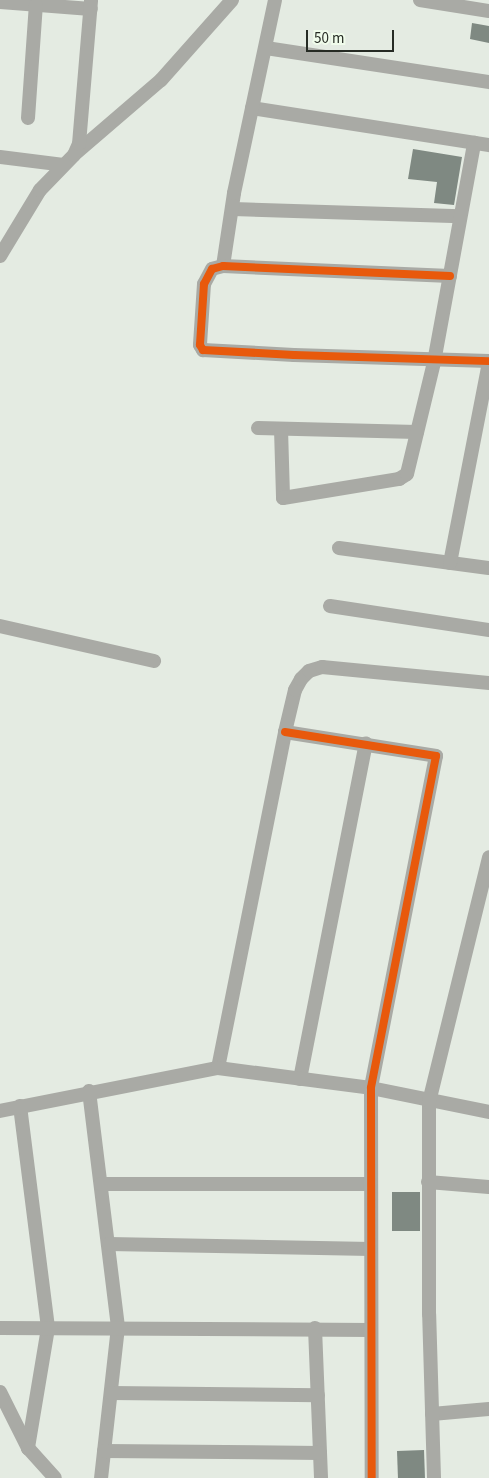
<!DOCTYPE html>
<style>
body{margin:0}
#map{position:relative;width:489px;height:1478px;overflow:hidden;background:#e4ebe2;font-family:"Source Sans 3",sans-serif}
div>[style]{position:absolute}
[style*='--x']{left:calc(var(--x)*1px);top:calc(var(--y)*1px);width:calc(var(--w)*1px);rotate:calc(var(--a)*1deg)}
.building>*{inset:0;background:#7f8982;transform-origin:0 0}
.minor>*{height:14px;margin:-7px;padding:0 7px;transform-origin:7px;border-radius:7px;background:#a9aaa5}
.cycleway>*{height:8px;margin:-4px;padding:0 4px;transform-origin:4px;border-radius:4px;background:#e8590c}
span{translate:-50% -50%;white-space:nowrap;text-align:center;line-height:1.15;-webkit-text-stroke:5px #f0fceb;paint-order:stroke}
.scale{position:absolute;left:306px;top:30px;width:88px;height:22px;box-sizing:border-box;border:2px solid #262b24;border-top:0;padding-left:6px;font-size:15px;line-height:18px;white-space:nowrap;color:#262b24;-webkit-text-stroke:4px #f0fceb;paint-order:stroke}
</style>
<div id="map">
<div class="building">
<i style="clip-path:polygon(472px 23px,489px 26px,489px 43px,470px 39px)"></i>
<i style="clip-path:polygon(413px 149px,462px 157px,454px 205px,434px 203px,437px 182px,408px 179px)"></i>
<i style="left:392px;top:1192px;width:28px;height:39px"></i>
<i style="left:424px;top:1450px;width:28px;height:27px;rotate:88deg"></i>
</div>
<div class="minor">
<i style="--x:420;--y:0;--w:70;--a:9.1"></i>
<i style="--x:0;--y:2;--w:91;--a:4.4"></i>
<i style="--x:266;--y:48;--w:226;--a:8.7"></i>
<i style="--x:252;--y:108;--w:240;--a:8.9"></i>
<i style="--x:28;--y:118;--w:113;--a:-86"></i>
<i style="--x:76;--y:153;--w:112;--a:-40.7"></i>
<i style="--x:161;--y:80;--w:107;--a:-48.4"></i>
<i style="--x:0;--y:157;--w:64;--a:7.1"></i>
<i style="--x:233;--y:209;--w:227;--a:1.8"></i>
<i style="--x:0;--y:256;--w:77;--a:-58.8"></i>
<i style="--x:40;--y:190;--w:49;--a:-45.8"></i>
<i style="--x:74;--y:155;--w:12;--a:-66"></i>
<i style="--x:79;--y:144;--w:144;--a:-85.2"></i>
<i style="--x:223;--y:266;--w:74;--a:-81.4"></i>
<i style="--x:234;--y:193;--w:197;--a:-78"></i>
<i style="--x:450;--y:276;--w:227;--a:-177.5"></i>
<i style="--x:223;--y:266;--w:11;--a:165"></i>
<i style="--x:212;--y:269;--w:17;--a:118"></i>
<i style="--x:204;--y:284;--w:61;--a:93.8"></i>
<i style="--x:200;--y:345;--w:6;--a:59"></i>
<i style="--x:203;--y:350;--w:91;--a:3.1"></i>
<i style="--x:294;--y:355;--w:195;--a:1.8"></i>
<i style="--x:258;--y:428;--w:159;--a:1.4"></i>
<i style="--x:281;--y:429;--w:69;--a:88.3"></i>
<i style="--x:283;--y:498;--w:118;--a:-9.3"></i>
<i style="--x:399;--y:479;--w:9;--a:-32"></i>
<i style="--x:407;--y:474;--w:115;--a:-76.4"></i>
<i style="--x:434;--y:362;--w:223;--a:-79.6"></i>
<i style="--x:339;--y:548;--w:151;--a:7.6"></i>
<i style="--x:450;--y:563;--w:204;--a:-79"></i>
<i style="--x:330;--y:606;--w:161;--a:8.6"></i>
<i style="--x:0;--y:626;--w:158;--a:12.8"></i>
<i style="--x:285;--y:732;--w:153;--a:9"></i>
<i style="--x:436;--y:756;--w:338;--a:101.1"></i>
<i style="--x:371;--y:1088;--w:390;--a:89.9"></i>
<i style="--x:218;--y:1068;--w:343;--a:-78.7"></i>
<i style="--x:285;--y:732;--w:43;--a:-76.6"></i>
<i style="--x:295;--y:690;--w:13;--a:-61"></i>
<i style="--x:301;--y:679;--w:11;--a:-45"></i>
<i style="--x:309;--y:671;--w:14;--a:-17"></i>
<i style="--x:322;--y:667;--w:168;--a:5.5"></i>
<i style="--x:300;--y:1079;--w:342;--a:-78.9"></i>
<i style="--x:89;--y:1091;--w:238;--a:83"></i>
<i style="--x:118;--y:1327;--w:152;--a:96.4"></i>
<i style="--x:20;--y:1106;--w:224;--a:82.8"></i>
<i style="--x:48;--y:1328;--w:122;--a:99.5"></i>
<i style="--x:0;--y:1111;--w:222;--a:-11.2"></i>
<i style="--x:218;--y:1068;--w:154;--a:7.4"></i>
<i style="--x:371;--y:1088;--w:120;--a:11.5"></i>
<i style="--x:428;--y:1182;--w:61;--a:4.7"></i>
<i style="--x:101;--y:1184;--w:270;--a:0"></i>
<i style="--x:109;--y:1244;--w:262;--a:1.1"></i>
<i style="--x:0;--y:1328;--w:371;--a:0.3"></i>
<i style="--x:315;--y:1328;--w:150;--a:87.7"></i>
<i style="--x:0;--y:1392;--w:63;--a:63.4"></i>
<i style="--x:28;--y:1448;--w:40;--a:48"></i>
<i style="--x:111;--y:1393;--w:207;--a:0.6"></i>
<i style="--x:432;--y:1414;--w:57;--a:-5"></i>
<i style="--x:104;--y:1451;--w:216;--a:0.5"></i>
<i style="--x:434;--y:1478;--w:164;--a:-91.7"></i>
<i style="--x:429;--y:1314;--w:212;--a:-90"></i>
<i style="--x:429;--y:1102;--w:252;--a:-76.2"></i>
</div>
<div class="cycleway">
<i style="--x:450;--y:276;--w:227;--a:-177.5"></i>
<i style="--x:223;--y:266;--w:11;--a:165"></i>
<i style="--x:212;--y:269;--w:17;--a:118"></i>
<i style="--x:204;--y:284;--w:61;--a:93.8"></i>
<i style="--x:200;--y:345;--w:6;--a:59"></i>
<i style="--x:203;--y:350;--w:91;--a:3.1"></i>
<i style="--x:294;--y:355;--w:195;--a:1.8"></i>
<i style="--x:285;--y:732;--w:153;--a:9"></i>
<i style="--x:436;--y:756;--w:338;--a:101.1"></i>
<i style="--x:371;--y:1088;--w:390;--a:89.9"></i>
</div>
<div class="scale">50 m</div>
</div>
